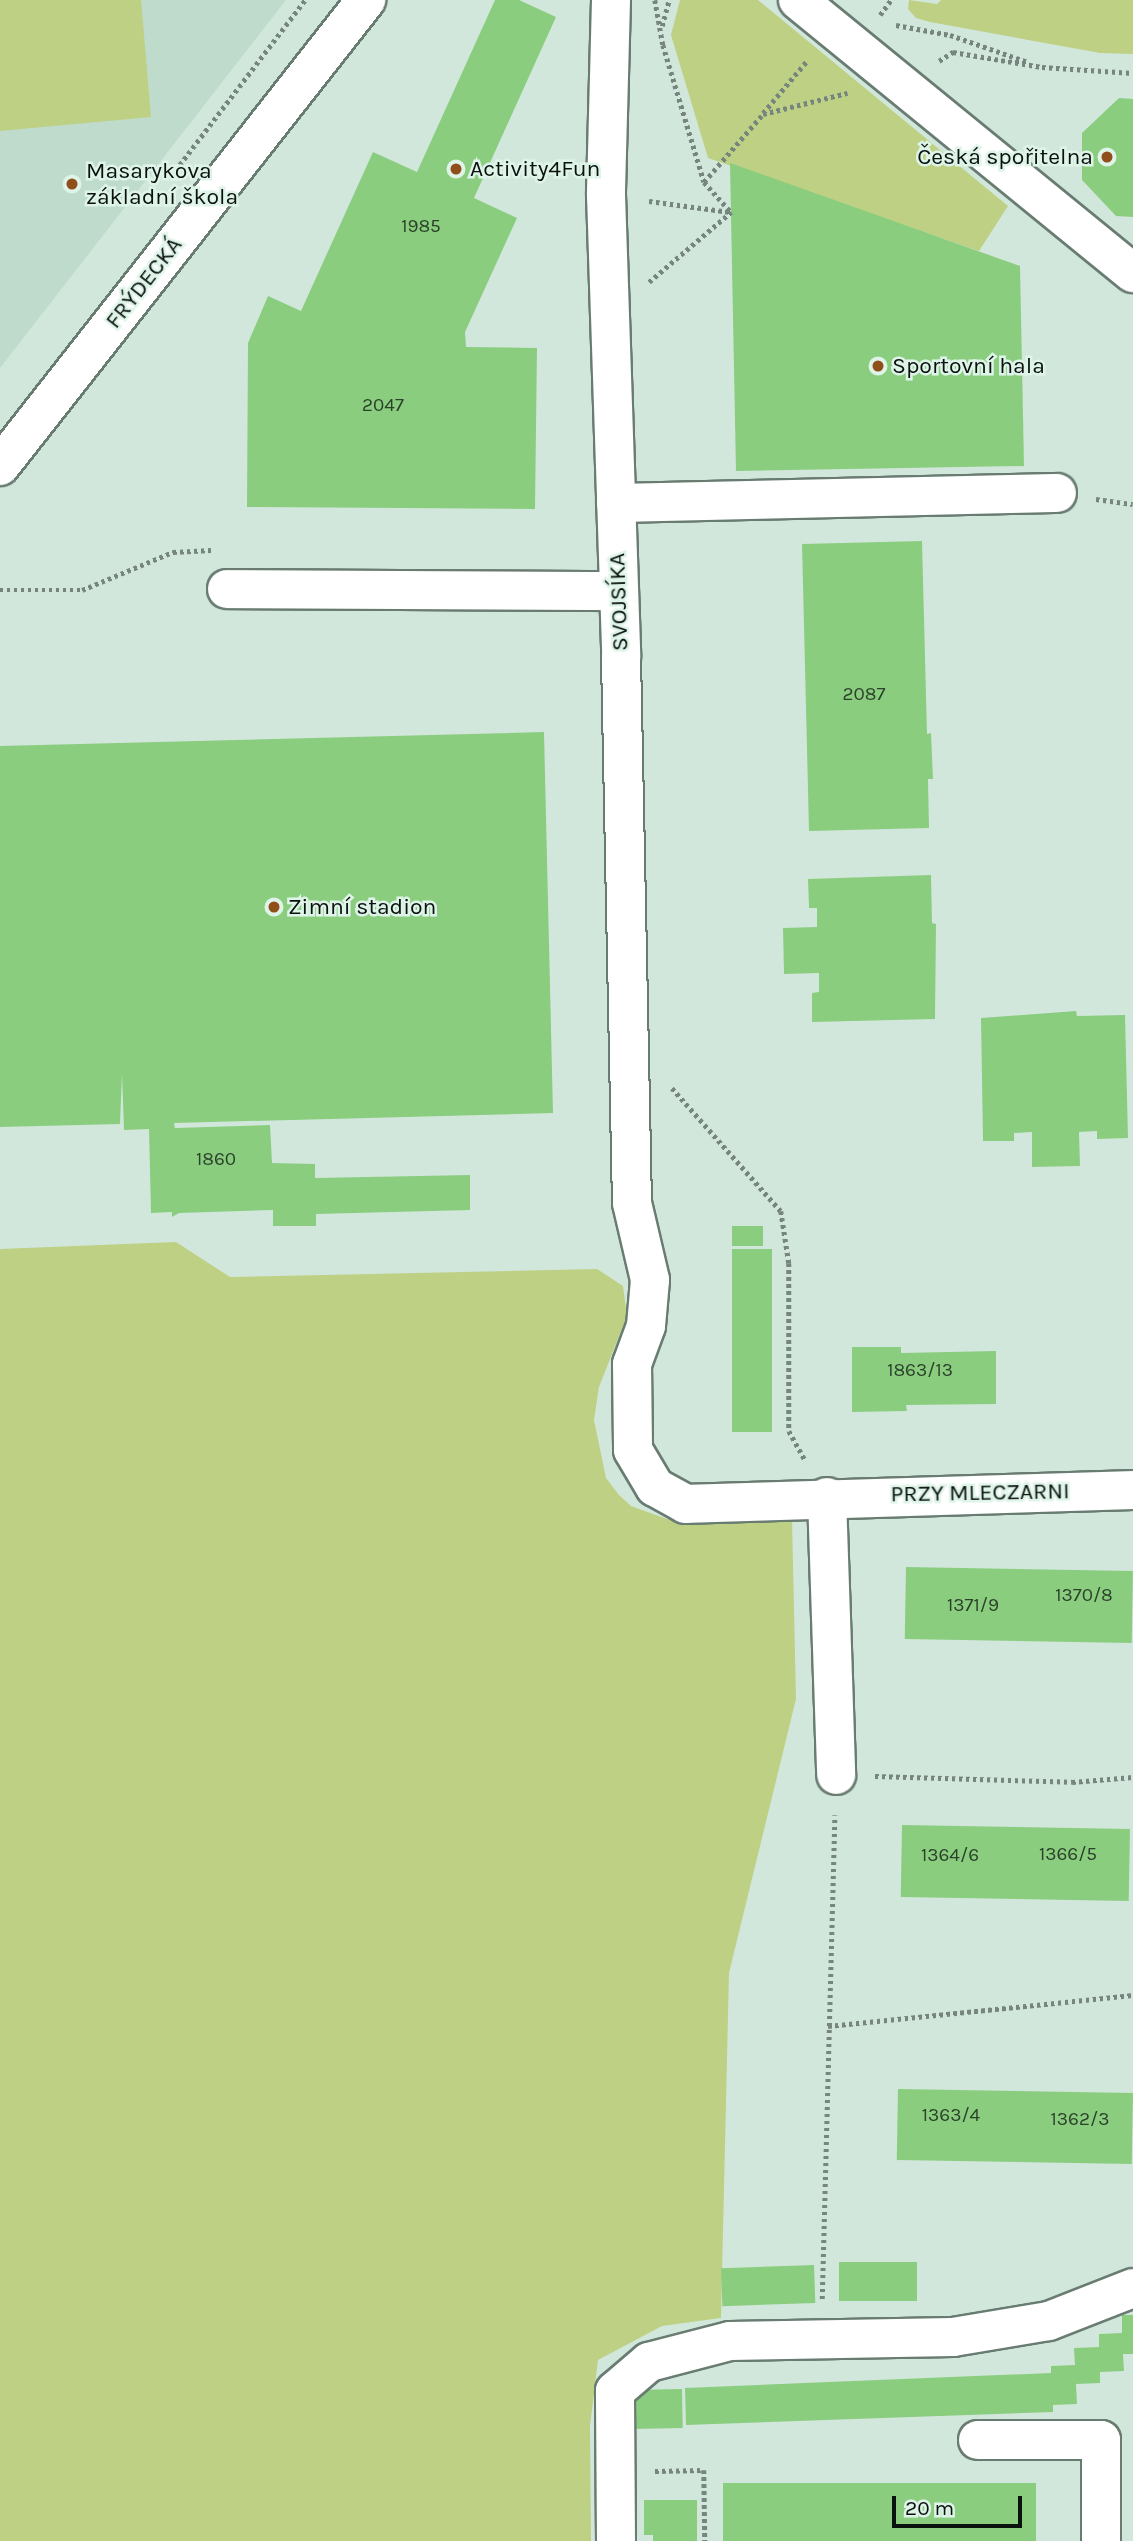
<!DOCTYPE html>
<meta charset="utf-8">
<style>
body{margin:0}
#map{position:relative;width:1133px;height:2541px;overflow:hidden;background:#d2e7dc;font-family:Karla,sans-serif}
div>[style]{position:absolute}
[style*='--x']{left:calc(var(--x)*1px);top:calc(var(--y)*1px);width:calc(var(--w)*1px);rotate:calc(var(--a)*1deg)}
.built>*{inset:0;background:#bfdbcc}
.green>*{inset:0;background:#bed083}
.building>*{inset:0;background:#8bcd7f;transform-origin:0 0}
.path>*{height:4.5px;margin-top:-2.25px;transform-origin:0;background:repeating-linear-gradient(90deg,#76857d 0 3.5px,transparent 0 7px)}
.roads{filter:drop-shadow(2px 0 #697c72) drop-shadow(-2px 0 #697c72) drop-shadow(0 2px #697c72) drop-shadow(0 -2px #697c72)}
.minor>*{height:38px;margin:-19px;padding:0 19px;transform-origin:19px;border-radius:19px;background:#fff}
.major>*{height:38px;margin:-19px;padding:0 19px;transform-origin:19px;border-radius:19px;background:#fff}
.dots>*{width:19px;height:19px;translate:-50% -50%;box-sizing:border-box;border:4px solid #dff4e9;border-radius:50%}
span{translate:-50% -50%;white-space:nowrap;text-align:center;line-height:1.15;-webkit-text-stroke:5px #dff4e9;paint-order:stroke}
.number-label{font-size:19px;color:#2a412a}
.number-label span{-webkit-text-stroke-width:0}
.poi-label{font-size:23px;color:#0a120e}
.right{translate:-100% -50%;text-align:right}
.left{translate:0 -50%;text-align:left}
.street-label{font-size:23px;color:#0a120e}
.scale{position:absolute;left:892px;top:2496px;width:130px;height:32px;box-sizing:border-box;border:4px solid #0a120e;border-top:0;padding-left:9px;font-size:21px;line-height:24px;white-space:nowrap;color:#0a120e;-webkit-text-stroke:5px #dff4e9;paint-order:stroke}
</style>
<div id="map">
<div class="built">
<i style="clip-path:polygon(0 0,286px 0,0 368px)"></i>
</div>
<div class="green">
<i style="clip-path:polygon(0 0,141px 0,151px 117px,0 131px)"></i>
<i style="clip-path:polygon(680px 0,758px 0,1008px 206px,979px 251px,708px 158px,671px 35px)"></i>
<i style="clip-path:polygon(909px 0,937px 4px,941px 0,1133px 0,1133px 54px,1100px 53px,930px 22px,916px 18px,908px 9px)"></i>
<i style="clip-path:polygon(176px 1242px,230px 1277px,597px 1269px,623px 1286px,627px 1316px,599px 1387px,594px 1420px,606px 1478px,619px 1495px,631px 1506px,667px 1519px,697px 1522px,792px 1518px,796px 1699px,729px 1973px,721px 2318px,662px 2326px,598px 2360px,590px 2426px,591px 2541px,0 2541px,0 1249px)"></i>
</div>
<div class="building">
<i style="clip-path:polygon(495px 0,519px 0,556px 17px,474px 198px,517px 218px,465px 332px,466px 347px,537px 348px,535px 509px,247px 507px,248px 343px,268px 296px,301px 311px,373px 152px,417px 172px)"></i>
<i style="clip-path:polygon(1119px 98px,1133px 99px,1133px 217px,1116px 216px,1082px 180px,1082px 133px)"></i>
<i style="clip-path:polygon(730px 163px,1020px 266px,1024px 466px,736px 471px)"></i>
<i style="clip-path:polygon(922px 541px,927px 734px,931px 733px,933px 779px,928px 779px,929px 828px,809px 831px,802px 544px)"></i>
<i style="clip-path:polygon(544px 732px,553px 1113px,174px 1123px,175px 1128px,270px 1125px,272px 1163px,315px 1164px,315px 1178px,470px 1175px,470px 1210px,316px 1214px,316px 1226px,273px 1226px,273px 1210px,179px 1213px,172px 1217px,172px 1212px,151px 1213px,149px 1129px,124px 1130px,122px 1074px,120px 1124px,0 1127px,0 746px)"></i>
<i style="clip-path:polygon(931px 875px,932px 923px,936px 924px,935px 1019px,812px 1022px,812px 993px,819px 992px,819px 973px,784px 974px,783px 928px,817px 927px,817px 908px,809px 908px,808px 879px)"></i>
<i style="clip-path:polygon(1076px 1011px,1077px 1016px,1125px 1015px,1128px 1138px,1097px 1139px,1097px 1131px,1079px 1132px,1080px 1166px,1032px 1167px,1032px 1132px,1014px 1133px,1014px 1141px,983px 1141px,981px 1018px)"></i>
<i style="left:732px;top:1226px;width:31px;height:20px"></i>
<i style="left:772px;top:1249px;width:183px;height:40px;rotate:90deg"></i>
<i style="clip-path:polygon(852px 1347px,901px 1347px,901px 1353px,996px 1351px,996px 1404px,906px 1405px,907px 1411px,852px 1412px)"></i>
<i style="left:906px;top:1567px;width:227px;height:72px;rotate:1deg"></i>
<i style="left:902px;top:1825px;width:228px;height:72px;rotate:1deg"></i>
<i style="left:898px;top:2089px;width:235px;height:71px;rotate:1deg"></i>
<i style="left:839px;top:2262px;width:78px;height:39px"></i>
<i style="left:814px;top:2265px;width:38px;height:93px;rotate:88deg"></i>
<i style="clip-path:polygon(1122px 2315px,1133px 2315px,1133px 2354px,1123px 2354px,1124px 2371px,1100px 2372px,1100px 2383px,1076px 2384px,1077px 2404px,1053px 2405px,1053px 2412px,686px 2425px,685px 2388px,1051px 2373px,1051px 2366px,1075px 2365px,1074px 2348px,1099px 2347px,1099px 2334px,1122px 2333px)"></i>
<i style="left:682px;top:2389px;width:39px;height:51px;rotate:89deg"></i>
<i style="left:723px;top:2483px;width:313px;height:58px"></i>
<i style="clip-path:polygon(644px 2500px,697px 2500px,697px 2541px,653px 2541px,653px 2535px,644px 2535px)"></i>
</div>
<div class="path">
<i style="--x:655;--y:0;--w:46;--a:79.9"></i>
<i style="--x:663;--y:45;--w:143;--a:73.3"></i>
<i style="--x:704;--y:182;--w:40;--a:48"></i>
<i style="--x:880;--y:15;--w:19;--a:-54"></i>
<i style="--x:896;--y:25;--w:55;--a:10.5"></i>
<i style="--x:950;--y:35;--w:83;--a:19.1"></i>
<i style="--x:662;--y:26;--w:27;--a:-75"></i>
<i style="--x:939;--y:61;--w:17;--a:-33"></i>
<i style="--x:953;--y:52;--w:90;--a:9.6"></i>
<i style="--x:1042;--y:67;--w:91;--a:3.8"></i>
<i style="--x:763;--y:113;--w:68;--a:-49.8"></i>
<i style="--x:171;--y:176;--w:221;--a:-52.7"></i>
<i style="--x:704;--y:182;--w:90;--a:-49.1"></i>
<i style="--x:763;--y:114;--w:87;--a:-14"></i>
<i style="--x:649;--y:201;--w:82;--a:7.7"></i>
<i style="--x:649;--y:282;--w:108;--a:-40.5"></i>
<i style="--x:1096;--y:499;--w:37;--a:8"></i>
<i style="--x:0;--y:590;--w:82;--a:0"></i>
<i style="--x:82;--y:590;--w:99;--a:-22.7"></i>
<i style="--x:173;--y:552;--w:38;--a:-3"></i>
<i style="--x:672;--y:1088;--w:164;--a:48.5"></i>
<i style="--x:781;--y:1211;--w:53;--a:81.3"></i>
<i style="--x:789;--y:1263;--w:168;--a:90"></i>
<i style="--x:789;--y:1431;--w:33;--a:61"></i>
<i style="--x:875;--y:1776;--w:197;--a:1.7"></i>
<i style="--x:1072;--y:1782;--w:61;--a:-4.7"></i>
<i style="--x:828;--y:2026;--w:307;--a:-5.8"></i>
<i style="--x:822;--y:2299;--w:484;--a:-88.5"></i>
<i style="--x:655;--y:2471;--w:49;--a:-1.2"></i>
<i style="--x:704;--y:2470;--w:71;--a:89.2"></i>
</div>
<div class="roads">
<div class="minor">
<i style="--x:611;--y:0;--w:195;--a:91.5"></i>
<i style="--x:606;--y:195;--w:462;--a:88.1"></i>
<i style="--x:621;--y:657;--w:546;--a:88.85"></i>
<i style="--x:632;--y:1203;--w:79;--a:76.8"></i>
<i style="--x:650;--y:1280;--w:46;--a:95"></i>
<i style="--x:646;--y:1326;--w:40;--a:110.2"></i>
<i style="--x:632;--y:1364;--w:86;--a:89.3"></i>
<i style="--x:633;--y:1450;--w:43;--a:59.3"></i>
<i style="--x:655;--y:1487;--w:35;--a:29"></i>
<i style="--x:686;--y:1504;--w:447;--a:-1.8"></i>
<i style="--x:798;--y:0;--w:432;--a:39.2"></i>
<i style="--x:616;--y:503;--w:441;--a:-1.3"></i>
<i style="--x:227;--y:589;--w:392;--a:0.3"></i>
<i style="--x:827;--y:1497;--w:278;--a:88.1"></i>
<i style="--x:978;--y:2440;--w:123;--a:0"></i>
<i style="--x:1101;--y:2440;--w:101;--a:90"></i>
<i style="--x:616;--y:2541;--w:150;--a:-90.4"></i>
<i style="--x:615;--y:2391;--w:45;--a:-40.5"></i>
<i style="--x:649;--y:2362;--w:84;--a:-14.5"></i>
<i style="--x:730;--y:2341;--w:223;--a:-1"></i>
<i style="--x:953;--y:2337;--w:97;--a:-9.5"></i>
<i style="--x:1049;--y:2321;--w:90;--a:-21.4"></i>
</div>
<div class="major">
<i style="--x:0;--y:466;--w:593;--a:-51.85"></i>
</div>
</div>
<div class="dots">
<i style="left:1107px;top:157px;background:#8f4e1a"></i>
<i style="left:456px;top:169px;background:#8f4e1a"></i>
<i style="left:72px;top:184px;background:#8f4e1a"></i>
<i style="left:878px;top:366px;background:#8f4e1a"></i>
<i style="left:274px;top:907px;background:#8f4e1a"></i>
</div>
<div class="number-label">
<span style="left:421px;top:227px">1985</span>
<span style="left:383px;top:406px">2047</span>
<span style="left:864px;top:695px">2087</span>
<span style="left:216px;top:1160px">1860</span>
<span style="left:920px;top:1371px">1863/13</span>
<span style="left:1084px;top:1596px">1370/8</span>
<span style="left:973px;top:1606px">1371/9</span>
<span style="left:1068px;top:1855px">1366/5</span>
<span style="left:950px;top:1856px">1364/6</span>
<span style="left:951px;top:2116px">1363/4</span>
<span style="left:1080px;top:2120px">1362/3</span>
</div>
<div class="poi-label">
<span class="right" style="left:1093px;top:157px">Česká spořitelna</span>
<span class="left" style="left:470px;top:169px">Activity4Fun</span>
<span class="left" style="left:86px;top:184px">Masarykova<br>základní škola</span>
<span class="left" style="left:892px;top:366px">Sportovní hala</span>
<span class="left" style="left:288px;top:907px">Zimní stadion</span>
</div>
<div class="street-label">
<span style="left:144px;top:283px;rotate:-52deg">FRÝDECKÁ</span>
<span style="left:619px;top:602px;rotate:-92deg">SVOJSÍKA</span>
<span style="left:980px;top:1493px;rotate:-1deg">PRZY MLECZARNI</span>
</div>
<div class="scale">20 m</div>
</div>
